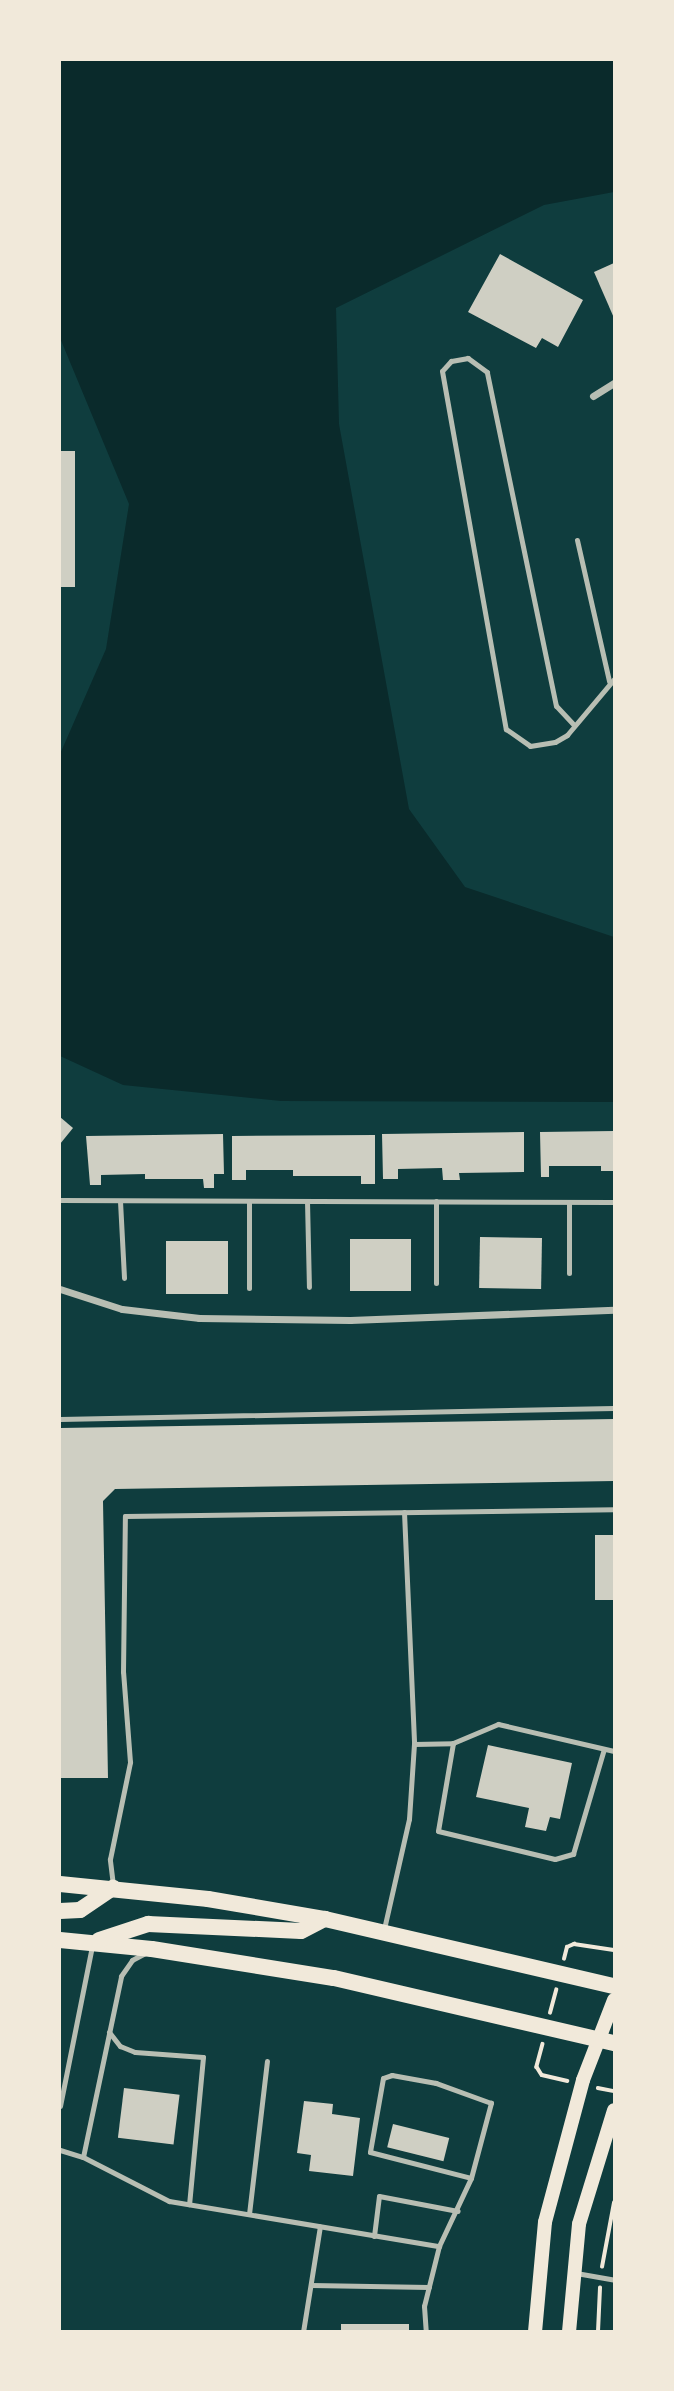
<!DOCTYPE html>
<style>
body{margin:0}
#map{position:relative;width:674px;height:2391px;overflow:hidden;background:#0f3d3e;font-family:Lato,sans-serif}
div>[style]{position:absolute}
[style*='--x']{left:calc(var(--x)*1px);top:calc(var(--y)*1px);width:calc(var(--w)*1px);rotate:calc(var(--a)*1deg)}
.water>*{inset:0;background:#0a2a2b}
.building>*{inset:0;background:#cfcfc3;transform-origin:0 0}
.path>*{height:3.5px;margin:-1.75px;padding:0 1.75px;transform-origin:1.75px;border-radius:1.75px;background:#f1e9da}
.service>*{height:5px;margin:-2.5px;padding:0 2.5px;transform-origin:2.5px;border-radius:2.5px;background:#b8beb3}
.minor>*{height:7px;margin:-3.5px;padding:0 3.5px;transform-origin:3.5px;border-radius:3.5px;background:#b8beb3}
.secondary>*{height:14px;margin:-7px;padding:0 7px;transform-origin:7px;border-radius:7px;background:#f1e9da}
.primary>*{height:16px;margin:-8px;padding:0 8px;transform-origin:8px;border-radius:8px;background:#f1e9da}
span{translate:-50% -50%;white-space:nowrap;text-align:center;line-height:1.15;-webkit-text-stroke:5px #f1e9da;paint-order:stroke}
.frame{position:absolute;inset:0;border:61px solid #f1e9da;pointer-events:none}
</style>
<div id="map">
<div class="water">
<i style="clip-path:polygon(60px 60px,614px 60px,614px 192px,544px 205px,336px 308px,339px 424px,409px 809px,465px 887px,614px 937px,614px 1102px,281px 1101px,123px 1085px,60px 1056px,60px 754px,106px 649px,129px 504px,60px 338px)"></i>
</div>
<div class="building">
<i style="clip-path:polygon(500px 254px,583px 300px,558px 347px,542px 338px,536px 348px,468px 312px)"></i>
<i style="clip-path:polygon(614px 263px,614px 318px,594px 272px)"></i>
<i style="left:60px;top:451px;width:15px;height:136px"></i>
<i style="clip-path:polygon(60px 1117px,73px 1128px,60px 1144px)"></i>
<i style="clip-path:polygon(614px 1131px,614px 1171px,601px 1171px,601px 1166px,549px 1166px,549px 1177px,541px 1177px,540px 1132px)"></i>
<i style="clip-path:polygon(524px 1132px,524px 1172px,459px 1173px,460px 1180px,443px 1180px,442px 1168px,398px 1169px,398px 1179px,383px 1179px,382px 1134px)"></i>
<i style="clip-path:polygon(223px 1134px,224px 1174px,214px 1174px,214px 1188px,204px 1188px,203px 1179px,145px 1179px,145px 1174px,101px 1175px,101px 1185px,90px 1185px,86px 1136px)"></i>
<i style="clip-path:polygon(375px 1135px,375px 1184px,361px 1184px,361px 1176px,293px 1176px,293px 1170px,246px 1170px,246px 1180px,232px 1180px,232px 1136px)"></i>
<i style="left:480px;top:1237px;width:62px;height:51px;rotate:1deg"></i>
<i style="left:350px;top:1239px;width:61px;height:52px"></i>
<i style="left:166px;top:1241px;width:62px;height:53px"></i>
<i style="clip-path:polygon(614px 1419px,614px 1481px,115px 1489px,103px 1501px,108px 1778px,60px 1778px,60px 1428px)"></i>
<i style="left:595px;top:1535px;width:19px;height:65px"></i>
<i style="clip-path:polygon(488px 1745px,572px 1763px,560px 1819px,550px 1817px,546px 1831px,525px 1827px,529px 1808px,476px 1797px)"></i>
<i style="left:124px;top:2088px;width:56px;height:50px;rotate:7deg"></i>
<i style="clip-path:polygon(304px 2101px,333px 2104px,332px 2114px,360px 2118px,353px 2176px,309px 2171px,311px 2155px,297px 2153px)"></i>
<i style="left:393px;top:2124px;width:58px;height:24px;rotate:14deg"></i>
<i style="left:409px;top:2324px;width:8px;height:68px;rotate:90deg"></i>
</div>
<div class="path">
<i style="--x:564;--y:1959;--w:12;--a:-76"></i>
<i style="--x:567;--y:1947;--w:8;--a:-23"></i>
<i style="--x:574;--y:1944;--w:40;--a:8.5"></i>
<i style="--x:550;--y:2013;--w:24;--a:-75"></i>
<i style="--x:543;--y:2044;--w:24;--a:105"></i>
<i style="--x:537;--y:2067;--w:9;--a:58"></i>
<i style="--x:542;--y:2075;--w:26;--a:13"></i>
<i style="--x:598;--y:2088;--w:16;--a:11"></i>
<i style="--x:602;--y:2267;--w:65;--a:-79.4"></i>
<i style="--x:598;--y:2332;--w:44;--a:-87.4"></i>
</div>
<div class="service">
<i style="--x:577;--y:540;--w:145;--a:77.2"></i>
<i style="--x:574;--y:725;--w:26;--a:-133"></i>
<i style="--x:556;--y:706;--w:341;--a:-101.7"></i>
<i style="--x:487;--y:372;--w:24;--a:-144"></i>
<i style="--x:468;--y:358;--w:17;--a:170"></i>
<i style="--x:451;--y:361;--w:13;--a:132"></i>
<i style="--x:442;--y:371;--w:364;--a:79.9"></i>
<i style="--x:506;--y:729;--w:29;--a:35"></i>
<i style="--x:530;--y:746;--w:25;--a:-9"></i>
<i style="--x:555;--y:742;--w:14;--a:-30"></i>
<i style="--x:567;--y:735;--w:73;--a:-50"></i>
<i style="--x:60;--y:1200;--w:554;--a:0.21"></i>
<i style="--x:120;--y:1201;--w:77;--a:87"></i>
<i style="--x:249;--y:1201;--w:87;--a:90"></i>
<i style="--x:307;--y:1201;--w:86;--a:88.7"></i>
<i style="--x:569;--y:1202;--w:71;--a:90"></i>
<i style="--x:436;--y:1283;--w:82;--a:-90"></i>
<i style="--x:60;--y:1419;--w:554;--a:-1.14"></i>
<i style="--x:404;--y:1512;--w:232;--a:87.5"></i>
<i style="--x:453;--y:1743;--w:89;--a:99.7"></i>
<i style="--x:438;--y:1831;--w:120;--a:13.5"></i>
<i style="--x:555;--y:1859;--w:19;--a:-16"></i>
<i style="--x:573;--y:1854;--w:109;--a:-73.6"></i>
<i style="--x:113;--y:1885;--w:26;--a:-97"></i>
<i style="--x:110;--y:1859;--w:99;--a:-78.3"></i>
<i style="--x:130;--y:1762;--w:90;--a:-94.4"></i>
<i style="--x:123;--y:1672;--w:156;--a:-89.3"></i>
<i style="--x:125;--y:1516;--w:489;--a:-0.8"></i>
<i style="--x:384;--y:1929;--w:113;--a:-77.2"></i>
<i style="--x:409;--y:1819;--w:75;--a:-86.2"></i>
<i style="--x:414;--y:1744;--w:39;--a:-1"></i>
<i style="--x:453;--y:1743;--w:49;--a:-22.9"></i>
<i style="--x:498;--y:1724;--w:119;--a:13.1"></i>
<i style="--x:109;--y:2032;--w:18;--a:52"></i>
<i style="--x:120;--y:2046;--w:16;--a:22"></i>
<i style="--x:135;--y:2052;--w:68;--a:4.2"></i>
<i style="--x:203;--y:2057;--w:148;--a:95.4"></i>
<i style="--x:60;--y:2106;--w:163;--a:-78.7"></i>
<i style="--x:60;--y:2150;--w:24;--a:17"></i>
<i style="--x:83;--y:2157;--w:97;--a:27.1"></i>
<i style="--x:169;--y:2201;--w:274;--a:9.5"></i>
<i style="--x:439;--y:2246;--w:62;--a:104"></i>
<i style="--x:424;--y:2306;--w:26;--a:86"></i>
<i style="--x:83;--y:2157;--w:185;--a:-78.1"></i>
<i style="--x:121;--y:1976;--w:19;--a:-55"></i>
<i style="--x:132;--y:1960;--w:17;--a:-28"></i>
<i style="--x:249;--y:2214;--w:154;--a:-83.3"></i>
<i style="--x:374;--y:2236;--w:40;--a:-82.9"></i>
<i style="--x:379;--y:2196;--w:80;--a:10.8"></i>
<i style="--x:439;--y:2246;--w:75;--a:-64.8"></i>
<i style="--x:471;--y:2178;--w:78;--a:-75.1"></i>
<i style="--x:491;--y:2103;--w:59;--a:-160"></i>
<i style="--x:436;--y:2083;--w:45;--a:-169.7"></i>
<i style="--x:392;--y:2075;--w:9;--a:162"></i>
<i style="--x:383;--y:2078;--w:75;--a:100"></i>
<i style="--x:370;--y:2152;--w:104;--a:14.4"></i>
<i style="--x:576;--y:2273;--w:39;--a:10"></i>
<i style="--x:311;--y:2285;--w:118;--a:1"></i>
<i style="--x:303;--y:2332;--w:107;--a:-80.9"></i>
</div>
<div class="minor">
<i style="--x:593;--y:396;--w:25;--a:-32"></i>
<i style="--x:60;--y:1289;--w:65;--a:17.9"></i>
<i style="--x:122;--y:1309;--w:78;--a:6.7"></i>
<i style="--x:199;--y:1318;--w:151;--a:0.8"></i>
<i style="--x:350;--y:1320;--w:264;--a:-2.2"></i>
</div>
<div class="secondary">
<i style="--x:535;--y:2332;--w:110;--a:-84.8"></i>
<i style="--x:545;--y:2222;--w:147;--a:-75"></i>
<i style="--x:583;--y:2080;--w:86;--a:-68.8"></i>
<i style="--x:569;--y:2332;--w:108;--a:-84.7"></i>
<i style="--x:579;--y:2224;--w:119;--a:-72.9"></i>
</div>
<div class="primary">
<i style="--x:60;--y:1884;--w:149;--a:5.8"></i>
<i style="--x:208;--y:1899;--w:119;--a:9.7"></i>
<i style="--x:325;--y:1919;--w:297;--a:13.1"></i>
<i style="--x:60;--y:1911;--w:20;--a:-3"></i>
<i style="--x:80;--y:1910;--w:40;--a:-34"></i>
<i style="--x:60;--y:1940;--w:92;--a:5.6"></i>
<i style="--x:152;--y:1949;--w:184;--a:9.1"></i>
<i style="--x:334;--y:1978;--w:287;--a:13.1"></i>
<i style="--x:99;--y:1940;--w:52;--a:-18.1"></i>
<i style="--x:148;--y:1924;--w:153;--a:2.6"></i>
<i style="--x:301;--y:1931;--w:27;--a:-27"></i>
</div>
<div class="frame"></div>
</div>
